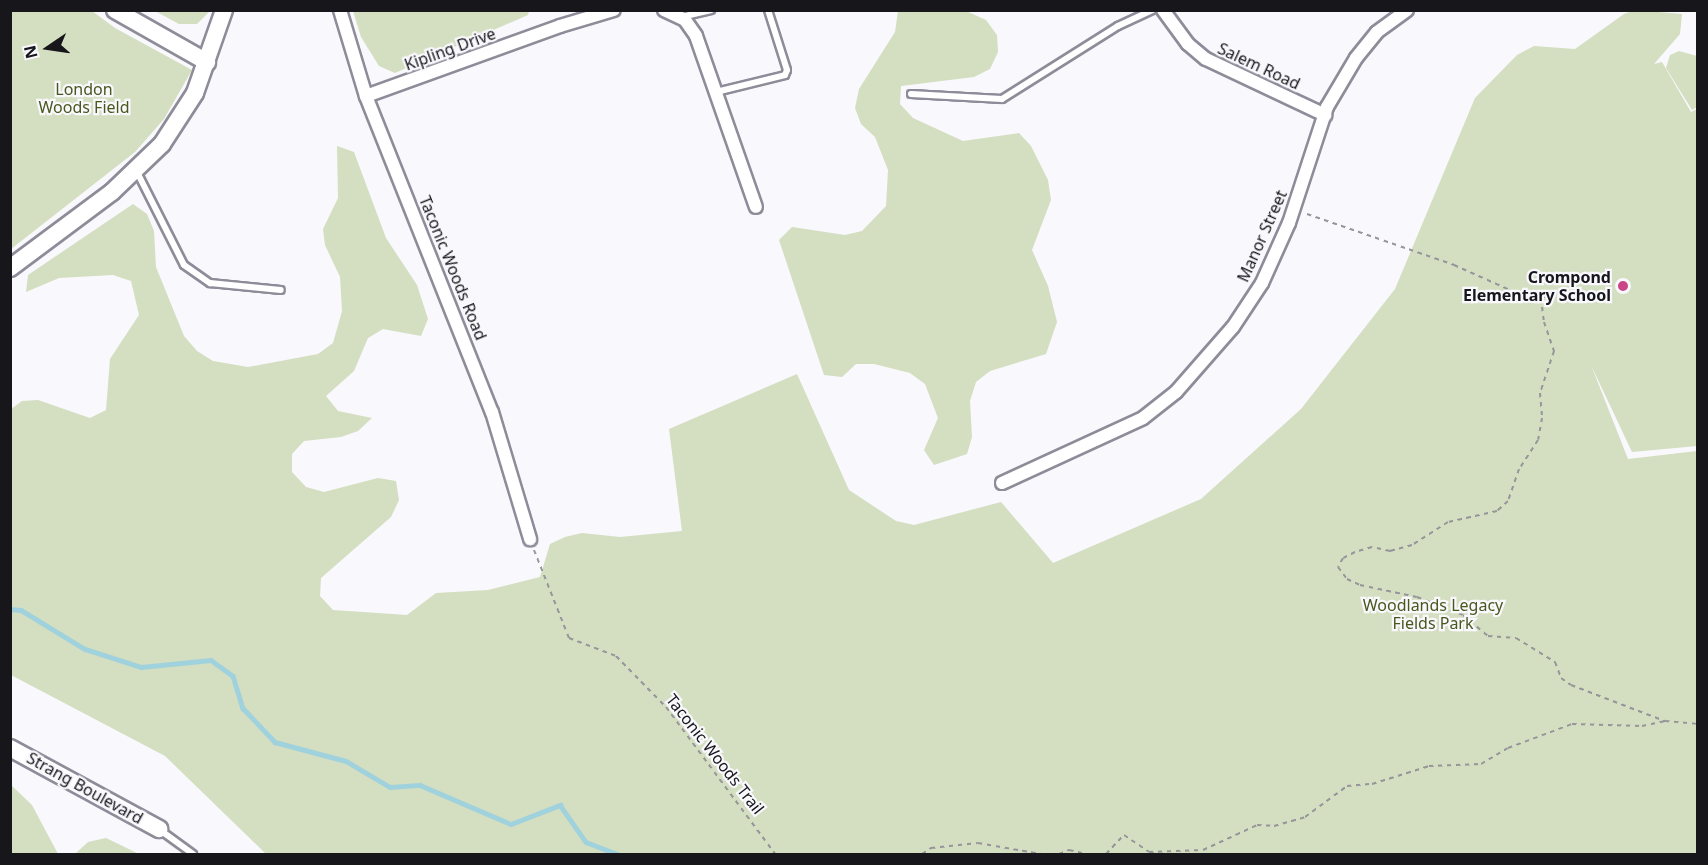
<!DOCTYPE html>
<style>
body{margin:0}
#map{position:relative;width:1708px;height:865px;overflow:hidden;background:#f8f8fd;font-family:"Noto Sans",sans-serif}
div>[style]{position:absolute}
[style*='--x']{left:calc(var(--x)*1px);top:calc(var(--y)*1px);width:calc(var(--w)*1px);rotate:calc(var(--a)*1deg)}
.green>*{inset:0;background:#d4dec0}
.stream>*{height:4.5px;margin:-2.25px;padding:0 2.25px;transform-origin:2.25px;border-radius:2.25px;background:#a0d2de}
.path>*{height:2px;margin-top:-1px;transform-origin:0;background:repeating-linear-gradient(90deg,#96959a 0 4.5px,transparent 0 9px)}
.roads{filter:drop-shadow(2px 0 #8e8c99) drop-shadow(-2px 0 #8e8c99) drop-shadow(0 2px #8e8c99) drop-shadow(0 -2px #8e8c99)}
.lane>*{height:6px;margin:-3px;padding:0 3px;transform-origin:3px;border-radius:3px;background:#fff}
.street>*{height:12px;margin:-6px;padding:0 6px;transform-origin:6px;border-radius:6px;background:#fff}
.secondary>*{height:16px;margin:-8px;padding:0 8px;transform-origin:8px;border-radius:8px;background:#fff}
.dots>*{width:16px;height:16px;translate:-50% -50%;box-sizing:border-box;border:3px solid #f8f8fd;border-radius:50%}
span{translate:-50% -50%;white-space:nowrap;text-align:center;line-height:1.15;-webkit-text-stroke:4.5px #f8f8fd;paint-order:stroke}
.street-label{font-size:16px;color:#17161b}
.park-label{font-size:16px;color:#48581d}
.poi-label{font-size:16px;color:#17161b;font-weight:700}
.right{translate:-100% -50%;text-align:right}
.frame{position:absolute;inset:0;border:12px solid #17161b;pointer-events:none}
.north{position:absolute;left:18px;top:18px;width:60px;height:60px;-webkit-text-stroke:4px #f8f8fd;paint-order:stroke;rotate:257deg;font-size:16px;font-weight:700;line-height:24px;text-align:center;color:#17161b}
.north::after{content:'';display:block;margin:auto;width:21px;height:27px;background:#17161b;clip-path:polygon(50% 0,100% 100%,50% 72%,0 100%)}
</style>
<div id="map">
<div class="green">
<i style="clip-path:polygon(1635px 10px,1682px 14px,1680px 34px,1654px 64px,1662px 62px,1691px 112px,1697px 109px,1697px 446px,1632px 452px,1591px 365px,1628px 459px,1697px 451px,1697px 854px,266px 854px,165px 756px,11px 675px,11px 409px,22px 401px,38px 400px,90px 418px,106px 410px,110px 359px,139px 315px,131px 281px,113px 275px,59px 278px,26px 292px,28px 275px,133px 204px,147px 214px,154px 231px,156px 267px,184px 336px,197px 351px,213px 361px,248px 367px,318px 354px,333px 343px,342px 311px,340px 277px,325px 245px,323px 229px,338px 198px,337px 146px,354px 152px,386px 238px,417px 285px,428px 319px,421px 336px,383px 329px,368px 338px,354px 371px,326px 396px,338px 411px,372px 418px,358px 431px,341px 437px,304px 441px,292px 454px,292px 472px,306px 487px,324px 492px,378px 478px,396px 481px,399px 500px,391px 517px,321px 578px,320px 596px,333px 610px,407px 615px,436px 593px,488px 590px,540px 577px,550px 544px,565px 537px,582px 533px,620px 537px,682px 531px,669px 429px,797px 374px,849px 490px,896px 521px,914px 525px,1001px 502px,1053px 563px,1201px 499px,1301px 409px,1395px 289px,1475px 98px,1517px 55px,1534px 46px,1575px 49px,1624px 14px)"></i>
<i style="clip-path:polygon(10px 11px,92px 11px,115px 28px,192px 70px,164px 119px,135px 152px,11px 249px)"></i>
<i style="clip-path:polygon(155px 11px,210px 11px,197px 24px,179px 24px)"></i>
<i style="clip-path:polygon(353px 11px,353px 10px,529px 11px,528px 15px,395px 73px,379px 66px,361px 37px)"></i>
<i style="clip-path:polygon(898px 11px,966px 11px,986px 20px,997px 35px,998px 52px,990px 69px,974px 77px,901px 86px,900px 104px,913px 118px,963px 141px,1019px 133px,1031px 146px,1048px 180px,1051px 200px,1032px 250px,1048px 286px,1057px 322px,1046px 354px,990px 371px,976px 382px,970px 401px,972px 437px,967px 454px,934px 465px,924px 450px,938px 418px,925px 384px,910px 373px,874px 364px,856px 364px,842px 377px,824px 375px,779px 240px,792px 227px,845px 235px,862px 231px,886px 206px,888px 170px,875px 137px,861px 124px,855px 108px,859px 89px,895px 32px)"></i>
<i style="clip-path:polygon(1679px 51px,1697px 56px,1697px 107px,1692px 110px,1666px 68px,1670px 55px)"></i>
<i style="clip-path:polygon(11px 785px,32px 805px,58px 854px,76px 853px,88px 842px,106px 838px,139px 854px,11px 854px)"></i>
</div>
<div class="stream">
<i style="--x:10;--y:609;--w:11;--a:5"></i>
<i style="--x:21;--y:610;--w:75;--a:31.4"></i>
<i style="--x:85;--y:649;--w:59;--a:17.8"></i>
<i style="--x:141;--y:667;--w:70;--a:-5.7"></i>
<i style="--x:211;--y:660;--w:27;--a:36"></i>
<i style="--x:233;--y:676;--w:34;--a:73"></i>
<i style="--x:243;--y:708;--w:47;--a:46.7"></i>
<i style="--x:275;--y:742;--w:73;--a:15"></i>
<i style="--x:346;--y:761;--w:51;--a:30.6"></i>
<i style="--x:390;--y:787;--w:30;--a:-4"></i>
<i style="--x:420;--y:785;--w:99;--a:23.2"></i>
<i style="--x:511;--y:824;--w:53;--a:-21.2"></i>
<i style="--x:560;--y:805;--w:45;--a:54.9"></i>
<i style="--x:586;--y:842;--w:34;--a:21"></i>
</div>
<div class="path">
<i style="--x:1307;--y:214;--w:156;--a:19.1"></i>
<i style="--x:1454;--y:265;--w:64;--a:24.1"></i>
<i style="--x:1512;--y:291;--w:30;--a:14"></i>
<i style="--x:1541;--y:298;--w:24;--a:83"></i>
<i style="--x:1544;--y:322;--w:31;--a:71"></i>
<i style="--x:1554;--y:351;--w:44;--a:108.4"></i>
<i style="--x:1540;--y:393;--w:25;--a:85"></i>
<i style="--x:1542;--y:418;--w:22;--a:100"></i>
<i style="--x:1538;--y:440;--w:35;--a:123"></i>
<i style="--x:1519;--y:469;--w:34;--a:109"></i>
<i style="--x:1508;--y:501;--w:15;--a:138"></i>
<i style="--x:1497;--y:511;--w:50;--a:167.3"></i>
<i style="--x:1448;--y:522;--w:43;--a:147.4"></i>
<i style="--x:1412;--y:545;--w:23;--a:165"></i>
<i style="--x:1390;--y:551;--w:18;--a:-167"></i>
<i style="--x:1372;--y:547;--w:18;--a:164"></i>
<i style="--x:1355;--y:552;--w:13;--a:153"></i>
<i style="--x:1343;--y:558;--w:10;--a:119"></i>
<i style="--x:1338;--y:567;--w:15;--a:53"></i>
<i style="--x:1347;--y:579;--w:14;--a:25"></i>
<i style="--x:1360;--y:585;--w:58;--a:11.9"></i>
<i style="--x:1417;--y:597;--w:49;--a:21.4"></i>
<i style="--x:1463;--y:615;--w:33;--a:40"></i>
<i style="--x:1488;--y:636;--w:28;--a:4"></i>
<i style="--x:1516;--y:638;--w:46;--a:31.6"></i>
<i style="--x:1555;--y:662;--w:17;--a:69"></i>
<i style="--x:1561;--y:678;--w:12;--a:35"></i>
<i style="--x:1571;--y:685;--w:101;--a:21"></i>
<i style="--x:1541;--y:298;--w:18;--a:-22"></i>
<i style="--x:534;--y:550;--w:95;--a:68.3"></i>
<i style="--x:569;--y:638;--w:50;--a:21"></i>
<i style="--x:616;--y:656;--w:71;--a:45.6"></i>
<i style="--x:666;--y:707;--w:183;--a:53.4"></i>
<i style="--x:892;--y:854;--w:7;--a:0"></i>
<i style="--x:922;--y:854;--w:11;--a:-34"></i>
<i style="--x:931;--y:848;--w:47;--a:-6.1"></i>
<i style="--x:978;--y:843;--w:64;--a:9.9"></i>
<i style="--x:1059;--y:854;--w:11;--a:-22"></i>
<i style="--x:1069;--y:850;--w:18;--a:13"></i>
<i style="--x:1106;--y:854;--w:26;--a:-47"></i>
<i style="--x:1124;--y:835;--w:30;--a:34"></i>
<i style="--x:1149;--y:852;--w:54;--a:-2.1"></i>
<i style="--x:1203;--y:850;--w:60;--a:-24.8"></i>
<i style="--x:1257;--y:825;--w:17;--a:3"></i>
<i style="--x:1274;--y:826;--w:32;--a:-16"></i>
<i style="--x:1305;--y:817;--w:52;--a:-36.4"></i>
<i style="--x:1347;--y:786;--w:25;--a:-5"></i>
<i style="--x:1372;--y:784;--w:60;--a:-17.5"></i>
<i style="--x:1429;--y:766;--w:52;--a:-2.2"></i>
<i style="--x:1481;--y:764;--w:31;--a:-31"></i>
<i style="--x:1508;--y:748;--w:68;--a:-20.6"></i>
<i style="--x:1572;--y:724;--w:70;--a:1.6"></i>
<i style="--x:1642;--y:726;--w:24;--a:-12"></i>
<i style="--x:1665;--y:721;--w:33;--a:5"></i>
</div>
<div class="roads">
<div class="lane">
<i style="--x:681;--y:17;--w:31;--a:-13"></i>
<i style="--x:716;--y:92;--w:71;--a:-13.8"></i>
<i style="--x:785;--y:75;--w:5;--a:-68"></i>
<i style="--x:787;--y:70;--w:63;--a:-107.6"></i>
<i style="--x:911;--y:94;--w:91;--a:3.1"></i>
<i style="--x:1002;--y:99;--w:137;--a:-32.2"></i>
<i style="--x:1118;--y:26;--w:38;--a:-25"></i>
<i style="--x:136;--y:170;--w:106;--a:63.2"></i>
<i style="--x:184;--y:265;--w:32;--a:35"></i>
<i style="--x:210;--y:283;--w:71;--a:5.6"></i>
<i style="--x:160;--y:830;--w:41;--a:36"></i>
</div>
<div class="street">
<i style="--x:340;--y:10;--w:90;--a:73.2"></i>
<i style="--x:366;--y:96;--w:340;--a:68.3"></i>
<i style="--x:492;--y:412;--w:133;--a:73.3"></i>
<i style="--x:664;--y:10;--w:23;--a:25"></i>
<i style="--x:685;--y:20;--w:19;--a:55"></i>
<i style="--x:696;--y:36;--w:181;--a:70.7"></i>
<i style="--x:1163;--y:10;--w:42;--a:53.7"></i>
<i style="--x:1188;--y:44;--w:23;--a:40"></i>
<i style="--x:1206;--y:59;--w:132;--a:25.2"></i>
<i style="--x:366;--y:96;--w:206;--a:-19.8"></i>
<i style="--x:560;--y:26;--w:56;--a:-16.5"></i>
<i style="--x:1002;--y:483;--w:155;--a:-24.7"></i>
<i style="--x:1143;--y:418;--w:42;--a:-38.2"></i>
<i style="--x:1176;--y:392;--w:86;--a:-48.8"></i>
<i style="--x:1233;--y:327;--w:53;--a:-56.6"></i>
<i style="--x:1262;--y:283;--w:66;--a:-65.8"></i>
<i style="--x:1289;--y:223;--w:122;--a:-71.9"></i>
<i style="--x:1327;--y:107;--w:57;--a:-59.4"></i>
<i style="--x:1356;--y:58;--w:33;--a:-51"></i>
<i style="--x:1377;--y:32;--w:37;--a:-36"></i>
</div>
<div class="secondary">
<i style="--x:115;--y:10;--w:106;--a:29.5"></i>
<i style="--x:10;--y:268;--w:127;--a:-36.7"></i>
<i style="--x:112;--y:192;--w:69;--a:-43.8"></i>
<i style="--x:162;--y:144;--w:61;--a:-57.1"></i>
<i style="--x:195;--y:93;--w:88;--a:-70.7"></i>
<i style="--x:10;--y:748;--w:170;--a:28.5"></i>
</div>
</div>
<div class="dots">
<i style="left:1623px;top:286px;background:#ca4486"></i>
</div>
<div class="street-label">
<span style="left:450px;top:49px;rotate:-20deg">Kipling Drive</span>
<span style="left:1259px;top:66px;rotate:25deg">Salem Road</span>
<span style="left:1262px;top:236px;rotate:-66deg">Manor Street</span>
<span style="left:453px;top:268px;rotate:68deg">Taconic Woods Road</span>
<span style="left:715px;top:754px;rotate:52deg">Taconic Woods Trail</span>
<span style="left:85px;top:788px;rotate:29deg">Strang Boulevard</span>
</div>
<div class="park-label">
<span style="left:84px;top:98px">London<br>Woods Field</span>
<span style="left:1433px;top:614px">Woodlands Legacy<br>Fields Park</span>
</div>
<div class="poi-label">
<span class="right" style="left:1611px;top:286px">Crompond<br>Elementary School</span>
</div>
<div class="frame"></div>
<div class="north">N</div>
</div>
